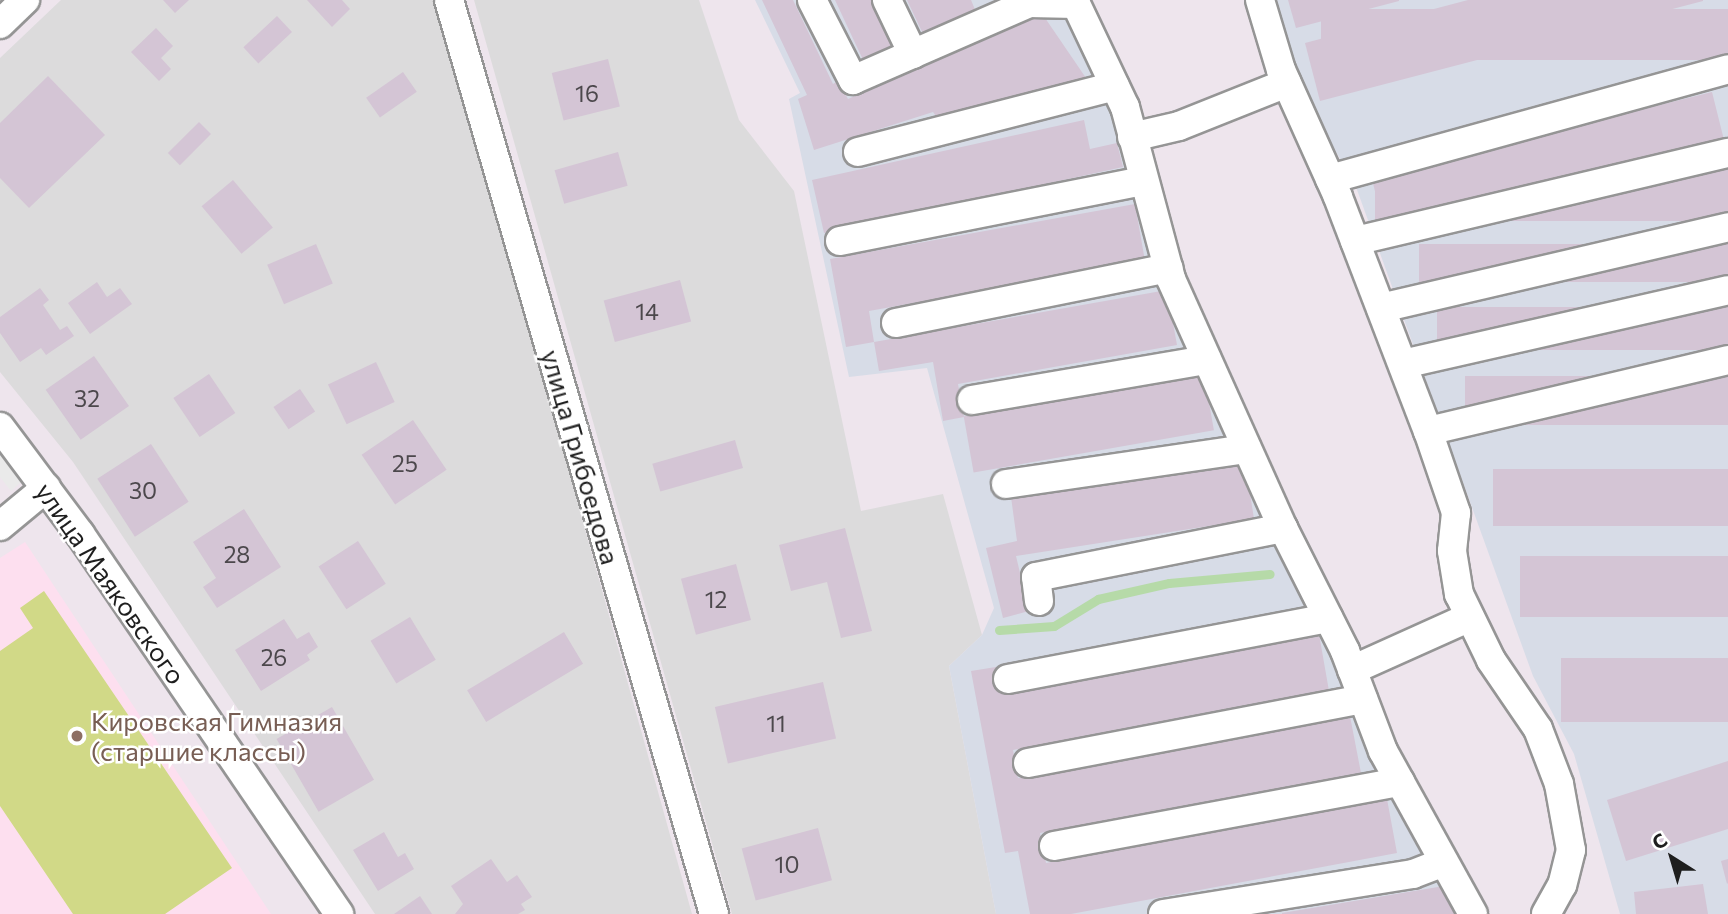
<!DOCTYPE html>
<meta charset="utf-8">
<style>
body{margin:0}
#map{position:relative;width:1728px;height:914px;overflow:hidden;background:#eee5ed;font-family:Commissioner,sans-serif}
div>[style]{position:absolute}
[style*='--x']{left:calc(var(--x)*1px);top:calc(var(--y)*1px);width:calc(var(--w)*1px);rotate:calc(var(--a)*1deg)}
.residential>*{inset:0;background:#dcdbdc}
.industrial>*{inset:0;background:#d7dce7}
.education>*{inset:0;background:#fddfef}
.pitch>*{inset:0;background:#d1d987}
.parking>*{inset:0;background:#eaeaea}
.stream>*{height:9px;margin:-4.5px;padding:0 4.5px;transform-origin:4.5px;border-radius:4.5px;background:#b6daa8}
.building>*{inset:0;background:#d4c5d5;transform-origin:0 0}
.roads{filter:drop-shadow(2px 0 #959595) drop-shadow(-2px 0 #959595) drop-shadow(0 2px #959595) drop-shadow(0 -2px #959595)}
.minor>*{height:28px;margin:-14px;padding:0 14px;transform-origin:14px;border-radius:14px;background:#fff}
.dots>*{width:19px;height:19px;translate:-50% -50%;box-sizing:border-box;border:4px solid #fff;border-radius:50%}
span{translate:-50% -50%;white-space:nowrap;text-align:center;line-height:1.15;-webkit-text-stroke:5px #fff;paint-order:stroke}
.number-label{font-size:23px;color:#4c484c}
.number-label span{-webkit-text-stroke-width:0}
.street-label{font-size:26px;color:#1e1e1e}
.education-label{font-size:26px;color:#785e54}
.left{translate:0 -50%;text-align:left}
.north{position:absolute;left:1637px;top:823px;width:70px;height:70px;-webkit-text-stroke:5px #fff;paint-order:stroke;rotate:323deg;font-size:19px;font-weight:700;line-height:28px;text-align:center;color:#1e1e1e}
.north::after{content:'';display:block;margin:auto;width:24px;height:32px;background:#1e1e1e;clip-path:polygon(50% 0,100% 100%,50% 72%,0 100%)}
</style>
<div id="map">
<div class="residential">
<i style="clip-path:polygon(61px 0,438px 0,692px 914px,375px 914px,73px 462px,0 372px,0 58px)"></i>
<i style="clip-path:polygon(474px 0,699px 0,739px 120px,794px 191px,861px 511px,943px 494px,982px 635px,949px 666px,996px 914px,732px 914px)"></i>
</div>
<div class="industrial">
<i style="clip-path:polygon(755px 0,1067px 0,1123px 134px,1153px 242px,1469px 914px,996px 914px,949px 666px,982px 635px,994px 608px,927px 368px,849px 377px,789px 99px,800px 93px)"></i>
<i style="clip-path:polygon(1275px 0,1728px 0,1728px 914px,1620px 914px,1574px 754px,1533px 676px,1356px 187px,1305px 97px)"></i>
</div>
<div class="education">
<i style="clip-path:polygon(25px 542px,271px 914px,0 914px,0 558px)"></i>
</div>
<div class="pitch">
<i style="clip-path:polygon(44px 591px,232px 868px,165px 914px,73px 914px,0 806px,0 651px,33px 628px,20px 608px)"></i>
</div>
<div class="parking">
<i style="clip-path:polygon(0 444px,27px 477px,11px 491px,0 477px)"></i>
</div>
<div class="stream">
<i style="--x:999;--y:630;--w:55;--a:-4.2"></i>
<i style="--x:1054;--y:626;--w:52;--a:-31.5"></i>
<i style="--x:1098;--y:599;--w:73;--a:-12.7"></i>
<i style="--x:1169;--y:583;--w:101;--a:-5.1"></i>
</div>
<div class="building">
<i style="clip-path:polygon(163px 0,189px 0,175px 13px)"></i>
<i style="clip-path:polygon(307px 0,342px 0,350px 9px,332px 27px)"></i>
<i style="clip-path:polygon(762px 0,793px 0,833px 84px,838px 81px,848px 99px,1041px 12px,1086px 78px,942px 124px,933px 112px,814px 150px,798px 99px,807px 95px)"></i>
<i style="clip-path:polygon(835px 0,871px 0,893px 49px,864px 62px)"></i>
<i style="clip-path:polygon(907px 0,971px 0,976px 12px,924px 36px)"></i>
<i style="clip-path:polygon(1288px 0,1399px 0,1399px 1px,1296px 28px)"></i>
<i style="clip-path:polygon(1468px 0,1703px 0,1703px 1px,1320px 101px,1305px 43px)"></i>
<i style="left:1728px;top:9px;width:51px;height:407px;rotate:90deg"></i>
<i style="left:277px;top:16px;width:22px;height:46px;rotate:47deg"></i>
<i style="clip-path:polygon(156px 28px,173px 46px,161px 58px,171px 69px,159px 81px,131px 52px)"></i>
<i style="left:608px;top:59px;width:49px;height:58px;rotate:76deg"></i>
<i style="left:403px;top:72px;width:24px;height:45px;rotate:55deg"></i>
<i style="clip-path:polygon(48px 76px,105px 135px,29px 208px,0 178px,0 123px)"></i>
<i style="left:1712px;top:92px;width:49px;height:351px;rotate:76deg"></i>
<i style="clip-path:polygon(1084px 120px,1090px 149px,1117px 143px,1123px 167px,824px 233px,812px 180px)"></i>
<i style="left:199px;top:122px;width:17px;height:44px;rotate:45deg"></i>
<i style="left:618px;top:152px;width:35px;height:66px;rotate:74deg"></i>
<i style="left:1728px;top:170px;width:51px;height:353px;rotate:90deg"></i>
<i style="left:233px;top:180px;width:62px;height:41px;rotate:50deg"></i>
<i style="clip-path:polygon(1135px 204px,1145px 261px,869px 311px,874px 342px,846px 347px,830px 259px)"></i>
<i style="left:316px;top:244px;width:43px;height:53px;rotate:67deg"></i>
<i style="left:1728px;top:244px;width:38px;height:309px;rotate:90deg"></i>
<i style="left:680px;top:280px;width:43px;height:79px;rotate:75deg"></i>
<i style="clip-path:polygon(97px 282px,107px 297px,120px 288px,132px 304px,90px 334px,68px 303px)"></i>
<i style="clip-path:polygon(40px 288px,49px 300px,43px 305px,60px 330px,67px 326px,74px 336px,46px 355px,41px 348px,20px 362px,0 333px,0 317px)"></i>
<i style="clip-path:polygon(1167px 290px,1177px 345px,958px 384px,964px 417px,943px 421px,933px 362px,879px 371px,874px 342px)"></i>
<i style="left:1728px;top:307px;width:43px;height:291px;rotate:90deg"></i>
<i style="left:94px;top:356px;width:61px;height:59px;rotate:55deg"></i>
<i style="left:376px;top:362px;width:44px;height:53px;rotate:65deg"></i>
<i style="left:209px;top:374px;width:47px;height:43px;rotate:56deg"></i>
<i style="left:1204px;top:374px;width:57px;height:244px;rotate:80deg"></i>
<i style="left:1728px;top:376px;width:49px;height:263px;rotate:90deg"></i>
<i style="left:300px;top:389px;width:27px;height:32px;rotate:56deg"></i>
<i style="left:413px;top:420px;width:60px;height:62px;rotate:56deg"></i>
<i style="left:735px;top:440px;width:29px;height:86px;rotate:74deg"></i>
<i style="left:151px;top:444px;width:69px;height:64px;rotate:57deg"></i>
<i style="clip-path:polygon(1245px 461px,1254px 519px,1016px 556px,1029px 611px,1003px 618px,986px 548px,1017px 541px,1011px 497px)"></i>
<i style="left:1728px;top:469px;width:57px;height:235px;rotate:90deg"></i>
<i style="clip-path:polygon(244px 509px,281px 567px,217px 608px,203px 587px,216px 578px,193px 542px)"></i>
<i style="clip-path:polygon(845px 528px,872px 631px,841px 638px,827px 582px,791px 591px,779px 545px)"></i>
<i style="left:358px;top:541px;width:51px;height:47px;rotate:57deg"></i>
<i style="left:1728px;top:556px;width:61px;height:208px;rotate:90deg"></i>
<i style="left:736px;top:564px;width:58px;height:57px;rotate:75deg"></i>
<i style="left:410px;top:617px;width:50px;height:46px;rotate:59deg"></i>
<i style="clip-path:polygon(284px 619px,297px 639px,309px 632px,318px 647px,307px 655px,310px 660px,261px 691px,235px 650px)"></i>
<i style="left:564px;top:632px;width:37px;height:113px;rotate:59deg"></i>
<i style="clip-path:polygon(1319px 634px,1329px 691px,1013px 750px,1018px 778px,1350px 716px,1361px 773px,1040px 833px,1046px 863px,1387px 799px,1397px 853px,1071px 914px,1030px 914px,1018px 851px,1005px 853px,971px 671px,996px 667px,1001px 694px)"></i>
<i style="left:1728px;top:658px;width:64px;height:167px;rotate:90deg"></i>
<i style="left:823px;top:682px;width:58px;height:111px;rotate:77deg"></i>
<i style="left:332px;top:707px;width:84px;height:64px;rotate:60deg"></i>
<i style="clip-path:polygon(1728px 761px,1728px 829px,1626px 861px,1607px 800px)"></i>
<i style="left:818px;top:828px;width:54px;height:79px;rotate:75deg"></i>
<i style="clip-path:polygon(384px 832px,398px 857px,405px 853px,414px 869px,378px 891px,353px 850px)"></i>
<i style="clip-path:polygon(491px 859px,507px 882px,517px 875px,532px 897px,521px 904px,525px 910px,518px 914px,455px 914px,463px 904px,451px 886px)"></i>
<i style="clip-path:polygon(1728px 859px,1728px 883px,1727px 884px,1721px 861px)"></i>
<i style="clip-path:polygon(1703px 884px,1708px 914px,1636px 914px,1634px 892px)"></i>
<i style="clip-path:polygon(1450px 885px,1454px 914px,1282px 914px,1282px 913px)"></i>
<i style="clip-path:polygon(420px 896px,432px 914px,394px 914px)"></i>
</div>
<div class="roads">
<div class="minor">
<i style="--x:449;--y:0;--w:952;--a:73.83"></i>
<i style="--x:812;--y:0;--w:90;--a:62.9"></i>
<i style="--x:853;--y:80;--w:192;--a:-23.6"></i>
<i style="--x:1029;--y:3;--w:47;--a:1.2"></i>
<i style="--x:1076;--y:4;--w:114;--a:64.6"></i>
<i style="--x:1125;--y:107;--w:178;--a:75"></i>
<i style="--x:1171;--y:279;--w:273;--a:65.8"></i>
<i style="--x:1283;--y:528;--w:138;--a:63.2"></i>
<i style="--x:1345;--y:651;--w:107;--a:69.2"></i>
<i style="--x:1383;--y:751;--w:186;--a:61.1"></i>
<i style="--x:887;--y:0;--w:60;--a:64.3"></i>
<i style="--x:1260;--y:0;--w:73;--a:73.3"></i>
<i style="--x:1281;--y:70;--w:139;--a:65.8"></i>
<i style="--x:1338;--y:197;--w:251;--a:69"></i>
<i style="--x:1428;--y:431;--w:87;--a:71.1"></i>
<i style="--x:1456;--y:513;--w:38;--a:96"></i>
<i style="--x:1452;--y:551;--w:44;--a:80.8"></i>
<i style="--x:1459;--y:594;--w:73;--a:64.1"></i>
<i style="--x:1491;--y:660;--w:83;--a:55.7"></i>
<i style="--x:1538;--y:729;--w:59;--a:69.1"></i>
<i style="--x:1559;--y:784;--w:67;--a:79.7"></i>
<i style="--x:1571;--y:850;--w:36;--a:104"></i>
<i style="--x:1562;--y:885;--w:33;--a:119"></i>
<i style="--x:0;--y:24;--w:35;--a:-44"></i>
<i style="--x:1132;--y:137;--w:48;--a:-13.2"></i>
<i style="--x:1179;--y:126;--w:116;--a:-21.7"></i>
<i style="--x:858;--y:152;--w:265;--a:-14.4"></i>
<i style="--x:1330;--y:179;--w:413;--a:-15.4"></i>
<i style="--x:840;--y:241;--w:310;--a:-11.2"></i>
<i style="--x:1355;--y:241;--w:383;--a:-13.3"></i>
<i style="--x:1381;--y:308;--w:356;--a:-13.1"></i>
<i style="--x:896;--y:323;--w:278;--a:-11.4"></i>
<i style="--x:1403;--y:364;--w:333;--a:-12.8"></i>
<i style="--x:972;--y:400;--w:238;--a:-9.7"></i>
<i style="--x:0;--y:427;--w:134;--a:53.2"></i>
<i style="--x:80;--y:534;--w:460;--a:55.7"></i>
<i style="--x:1428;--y:431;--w:308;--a:-13.3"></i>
<i style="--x:1006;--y:484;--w:243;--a:-8.3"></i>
<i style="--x:0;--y:526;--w:60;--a:-39.6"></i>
<i style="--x:1039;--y:601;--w:24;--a:-97"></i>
<i style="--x:1036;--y:577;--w:252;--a:-11.2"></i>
<i style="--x:1352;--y:670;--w:129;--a:-24.2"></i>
<i style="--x:1008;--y:679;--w:326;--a:-10.8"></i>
<i style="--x:1028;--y:763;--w:341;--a:-10.8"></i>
<i style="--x:1054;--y:846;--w:352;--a:-10.5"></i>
<i style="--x:1163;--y:914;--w:253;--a:-9.1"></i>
<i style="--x:1413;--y:874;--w:33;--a:-21"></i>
</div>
</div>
<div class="dots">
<i style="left:77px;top:736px;background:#8d6e63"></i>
</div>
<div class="number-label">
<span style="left:587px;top:93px">16</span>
<span style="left:647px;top:311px">14</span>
<span style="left:87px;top:398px">32</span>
<span style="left:405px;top:463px">25</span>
<span style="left:143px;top:490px">30</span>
<span style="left:237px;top:554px">28</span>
<span style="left:716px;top:599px">12</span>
<span style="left:274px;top:657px">26</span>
<span style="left:776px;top:723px">11</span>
<span style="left:787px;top:864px">10</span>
</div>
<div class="street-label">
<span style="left:581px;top:457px;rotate:74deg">улица Грибоедова</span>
<span style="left:111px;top:583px;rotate:55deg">улица Маяковского</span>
</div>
<div class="education-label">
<span class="left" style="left:91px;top:736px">Кировская Гимназия<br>(старшие классы)</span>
</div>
<div class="north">С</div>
</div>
